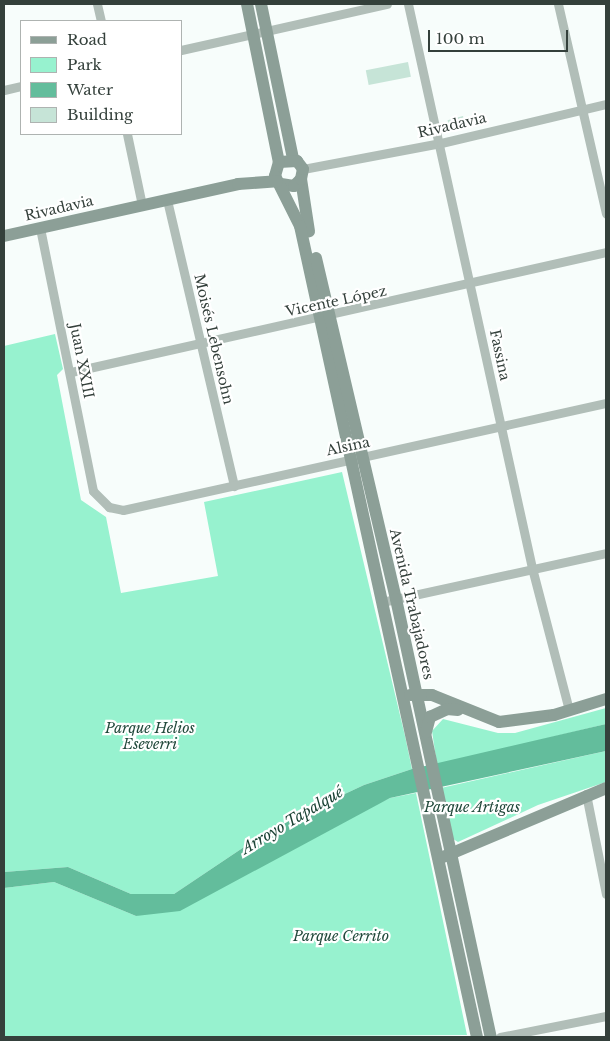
<!DOCTYPE html>
<meta charset="utf-8">
<style>
body{margin:0}
#map{position:relative;width:610px;height:1041px;overflow:hidden;background:#f7fdfb;font-family:"Libre Baskerville",serif}
div>[style]{position:absolute}
[style*='--x']{left:calc(var(--x)*1px);top:calc(var(--y)*1px);width:calc(var(--w)*1px);rotate:calc(var(--a)*1deg)}
.green>*{inset:0;background:#97f2cf}
.water>*{inset:0;background:#63bd9c}
.building>*{inset:0;background:#c6e4d7;transform-origin:0 0}
.street>*{height:9px;margin:-4.5px;padding:0 4.5px;transform-origin:4.5px;border-radius:4.5px;background:#b1beb8}
.secondary>*{height:12px;margin:-6px;padding:0 6px;transform-origin:6px;border-radius:6px;background:#8c9f97}
span{translate:-50% -50%;white-space:nowrap;text-align:center;line-height:1.15;-webkit-text-stroke:4.5px #fff;paint-order:stroke}
.street-label{font-size:14px;color:#34403b}
.park-label{font-size:14px;color:#21493b;font-style:italic}
.water-label{font-size:15px;color:#1a4234;font-style:italic}
.frame{position:absolute;inset:0;border:5px solid #34403b;pointer-events:none}
.legend{position:absolute;left:20px;top:20px;width:162px;height:115px;box-sizing:border-box;background:#fff;border:1px solid #aeb3b1;margin:0;padding:6px 9px;list-style:none;font-size:15px;color:#34403b}
.legend li{display:flex;align-items:center;gap:10px;height:25px}
.legend b{width:25px;border:1px solid #aeb3b1}
.scale{position:absolute;left:428px;top:30px;width:140px;height:22px;box-sizing:border-box;border:2px solid #34403b;border-top:0;padding-left:6px;font-size:15px;line-height:18px;white-space:nowrap;color:#34403b;-webkit-text-stroke:4px #fff;paint-order:stroke}
</style>
<div id="map">
<div class="green">
<i style="clip-path:polygon(55px 334px,63px 369px,57px 375px,81px 500px,106px 517px,121px 593px,218px 576px,204px 502px,342px 472px,405px 736px,412px 769px,364px 785px,274px 827px,174px 894px,131px 894px,68px 867px,4px 872px,4px 346px)"></i>
<i style="clip-path:polygon(606px 708px,606px 724px,437px 765px,432px 731px,443px 719px,498px 733px,515px 733px)"></i>
<i style="clip-path:polygon(606px 751px,606px 782px,538px 805px,458px 842px,450px 837px,441px 788px)"></i>
<i style="clip-path:polygon(416px 793px,467px 1035px,4px 1037px,4px 888px,54px 882px,136px 916px,390px 798px)"></i>
</div>
<div class="water">
<i style="clip-path:polygon(606px 724px,606px 751px,390px 798px,180px 911px,136px 916px,54px 882px,4px 888px,4px 872px,68px 867px,131px 894px,174px 894px,274px 827px,364px 785px,412px 769px)"></i>
</div>
<div class="building">
<i style="left:408px;top:62px;width:15px;height:43px;rotate:79deg"></i>
<i style="left:463px;top:116px;width:11px;height:16px;rotate:75deg"></i>
</div>
<div class="street">
<i style="--x:97;--y:4;--w:17;--a:77"></i>
<i style="--x:408;--y:4;--w:577;--a:77.6"></i>
<i style="--x:532;--y:568;--w:147;--a:75.4"></i>
<i style="--x:558;--y:4;--w:215;--a:77.1"></i>
<i style="--x:181;--y:50;--w:211;--a:-12.6"></i>
<i style="--x:4;--y:90;--w:17;--a:-13"></i>
<i style="--x:127;--y:134;--w:73;--a:78.1"></i>
<i style="--x:303;--y:169;--w:140;--a:-10.7"></i>
<i style="--x:441;--y:143;--w:170;--a:-13.3"></i>
<i style="--x:167;--y:200;--w:294;--a:76.8"></i>
<i style="--x:40;--y:228;--w:268;--a:78.6"></i>
<i style="--x:93;--y:491;--w:23;--a:45"></i>
<i style="--x:109;--y:507;--w:14;--a:12"></i>
<i style="--x:123;--y:510;--w:495;--a:-12.5"></i>
<i style="--x:71;--y:372;--w:548;--a:-12.64"></i>
<i style="--x:382;--y:602;--w:229;--a:-12.3"></i>
<i style="--x:586;--y:794;--w:102;--a:78.7"></i>
<i style="--x:500;--y:1037;--w:108;--a:-11.2"></i>
</div>
<div class="secondary">
<i style="--x:247;--y:4;--w:161;--a:78.6"></i>
<i style="--x:261;--y:4;--w:157;--a:78.3"></i>
<i style="--x:301;--y:179;--w:53;--a:81.3"></i>
<i style="--x:281;--y:184;--w:13;--a:9"></i>
<i style="--x:294;--y:186;--w:10;--a:-45"></i>
<i style="--x:301;--y:179;--w:10;--a:-79"></i>
<i style="--x:303;--y:169;--w:10;--a:-127"></i>
<i style="--x:297;--y:161;--w:18;--a:177"></i>
<i style="--x:279;--y:162;--w:15;--a:106"></i>
<i style="--x:275;--y:176;--w:56;--a:63.4"></i>
<i style="--x:300;--y:226;--w:830;--a:77.69"></i>
<i style="--x:4;--y:236;--w:240;--a:-12.5"></i>
<i style="--x:238;--y:184;--w:39;--a:-4"></i>
<i style="--x:316;--y:258;--w:350;--a:76.8"></i>
<i style="--x:396;--y:599;--w:448;--a:77.8"></i>
<i style="--x:410;--y:695;--w:22;--a:0"></i>
<i style="--x:432;--y:695;--w:72;--a:21.9"></i>
<i style="--x:499;--y:722;--w:55;--a:-7.3"></i>
<i style="--x:554;--y:715;--w:54;--a:-17.1"></i>
<i style="--x:426;--y:732;--w:16;--a:-75"></i>
<i style="--x:430;--y:717;--w:19;--a:-25"></i>
<i style="--x:447;--y:709;--w:11;--a:5"></i>
<i style="--x:443;--y:857;--w:177;--a:-22.9"></i>
</div>
<div class="street-label">
<span style="left:452px;top:125px;rotate:-13deg">Rivadavia</span>
<span style="left:59px;top:208px;rotate:-13deg">Rivadavia</span>
<span style="left:336px;top:301px;rotate:-12deg">Vicente López</span>
<span style="left:214px;top:339px;rotate:77deg">Moisés Lebensohn</span>
<span style="left:500px;top:355px;rotate:78deg">Fassina</span>
<span style="left:82px;top:361px;rotate:79deg">Juan XXIII</span>
<span style="left:348px;top:446px;rotate:-12deg">Alsina</span>
<span style="left:412px;top:604px;rotate:77deg">Avenida Trabajadores</span>
</div>
<div class="park-label">
<span style="left:150px;top:736px">Parque Helios<br>Eseverri</span>
<span style="left:472px;top:807px">Parque Artigas</span>
<span style="left:341px;top:936px">Parque Cerrito</span>
</div>
<div class="water-label">
<span style="left:292px;top:820px;rotate:-31deg">Arroyo Tapalqué</span>
</div>
<div class="frame"></div>
<ul class="legend">
<li><b style="height:6px;background:#8c9f97"></b>Road</li>
<li><b style="height:14px;background:#97f2cf"></b>Park</li>
<li><b style="height:14px;background:#63bd9c"></b>Water</li>
<li><b style="height:14px;background:#c6e4d7"></b>Building</li>
</ul>
<div class="scale">100 m</div>
</div>
